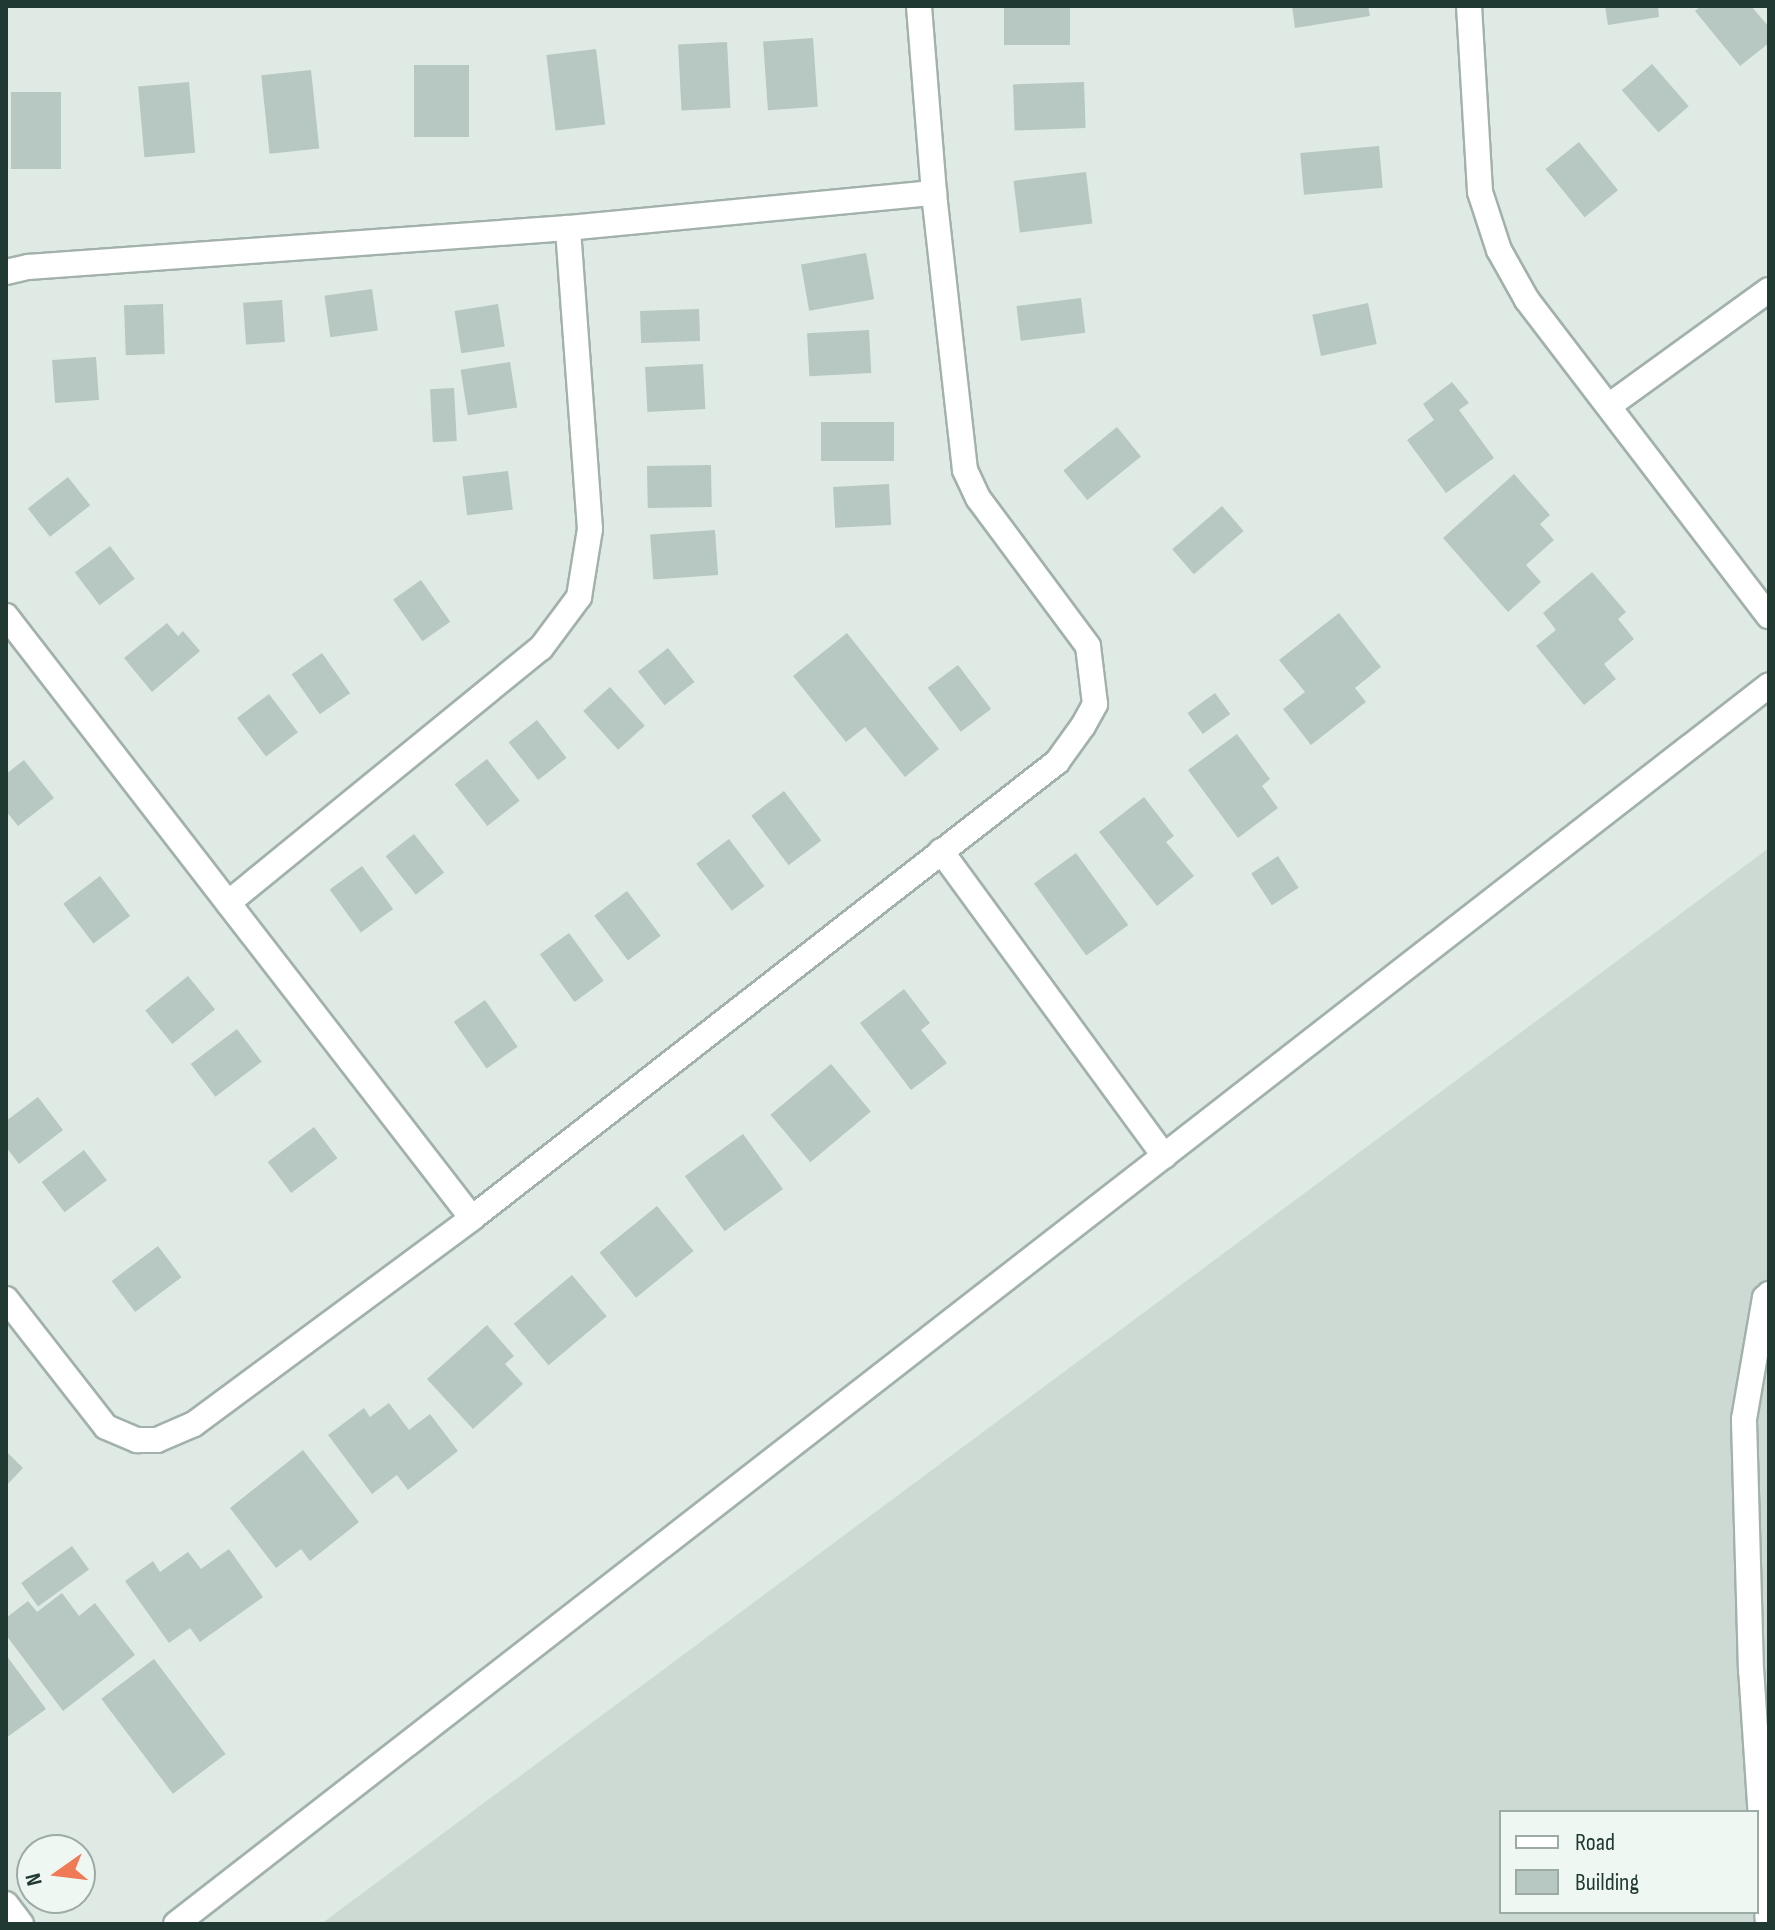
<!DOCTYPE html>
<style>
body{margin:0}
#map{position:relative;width:1775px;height:1930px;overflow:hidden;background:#dfeae5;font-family:"Sofia Sans Condensed",sans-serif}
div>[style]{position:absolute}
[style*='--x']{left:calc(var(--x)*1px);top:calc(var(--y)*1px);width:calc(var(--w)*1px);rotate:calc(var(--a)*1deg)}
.built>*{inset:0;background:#cddad4}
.building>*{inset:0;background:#b7c7c1;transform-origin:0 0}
.roads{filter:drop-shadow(2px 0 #a2b1ac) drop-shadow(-2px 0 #a2b1ac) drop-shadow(0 2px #a2b1ac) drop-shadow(0 -2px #a2b1ac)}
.minor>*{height:24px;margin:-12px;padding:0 12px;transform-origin:12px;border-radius:12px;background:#fff}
span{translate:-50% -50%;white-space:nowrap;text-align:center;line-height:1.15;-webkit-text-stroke:6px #eff7f3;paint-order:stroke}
.frame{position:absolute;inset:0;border:8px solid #203932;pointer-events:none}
.legend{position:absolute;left:1499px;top:1810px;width:260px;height:104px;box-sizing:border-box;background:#eff7f3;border:2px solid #9caba6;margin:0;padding:10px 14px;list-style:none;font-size:24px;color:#203932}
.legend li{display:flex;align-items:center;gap:16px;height:40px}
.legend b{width:40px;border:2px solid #9caba6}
.north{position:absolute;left:16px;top:1834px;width:80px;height:80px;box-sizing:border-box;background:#eff7f3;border:2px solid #9caba6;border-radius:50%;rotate:256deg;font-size:22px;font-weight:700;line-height:32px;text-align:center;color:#203932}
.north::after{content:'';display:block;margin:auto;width:28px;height:36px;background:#f17a56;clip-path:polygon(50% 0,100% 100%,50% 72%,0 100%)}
</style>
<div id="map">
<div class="built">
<i style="clip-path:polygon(evenodd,1769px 848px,1769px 1924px,321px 1924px,1769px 848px,1501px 1812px,1757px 1812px,1757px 1912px,1501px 1912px,1501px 1812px)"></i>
</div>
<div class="building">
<i style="clip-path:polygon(1292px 6px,1368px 6px,1370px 16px,1295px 28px)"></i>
<i style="clip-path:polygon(1605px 6px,1658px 6px,1659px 17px,1608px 25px)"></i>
<i style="clip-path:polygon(1701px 6px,1751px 6px,1769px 27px,1769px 43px,1740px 66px,1695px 11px)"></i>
<i style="left:1004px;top:7px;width:66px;height:38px"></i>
<i style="left:813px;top:38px;width:69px;height:50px;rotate:86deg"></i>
<i style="left:727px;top:42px;width:66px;height:49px;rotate:87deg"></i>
<i style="left:596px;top:49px;width:76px;height:50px;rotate:83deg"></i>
<i style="left:1652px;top:64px;width:56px;height:40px;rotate:49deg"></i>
<i style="left:414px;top:65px;width:55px;height:72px"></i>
<i style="left:311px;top:70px;width:79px;height:50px;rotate:84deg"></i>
<i style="left:189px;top:82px;width:71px;height:51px;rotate:85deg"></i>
<i style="left:1084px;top:82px;width:46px;height:71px;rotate:88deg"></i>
<i style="left:11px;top:92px;width:50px;height:77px"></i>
<i style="left:1579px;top:142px;width:62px;height:43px;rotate:51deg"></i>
<i style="left:1379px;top:146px;width:42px;height:79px;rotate:85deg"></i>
<i style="left:1086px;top:172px;width:52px;height:73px;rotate:83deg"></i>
<i style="left:866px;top:253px;width:47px;height:66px;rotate:80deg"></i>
<i style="left:372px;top:289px;width:42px;height:48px;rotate:82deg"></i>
<i style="left:1081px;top:298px;width:35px;height:65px;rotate:83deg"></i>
<i style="left:282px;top:300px;width:42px;height:39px;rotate:86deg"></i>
<i style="left:1368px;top:303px;width:42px;height:57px;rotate:78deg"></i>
<i style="left:163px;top:304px;width:50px;height:39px;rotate:88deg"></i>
<i style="left:498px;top:304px;width:43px;height:44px;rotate:81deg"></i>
<i style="left:699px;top:309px;width:32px;height:59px;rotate:88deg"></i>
<i style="left:869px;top:330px;width:43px;height:62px;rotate:87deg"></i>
<i style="left:96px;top:357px;width:43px;height:44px;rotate:86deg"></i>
<i style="left:510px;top:362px;width:46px;height:50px;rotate:81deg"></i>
<i style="left:703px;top:364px;width:45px;height:58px;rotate:87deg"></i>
<i style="clip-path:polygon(1452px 382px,1469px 403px,1459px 410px,1494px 458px,1446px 493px,1407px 440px,1434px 420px,1423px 404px)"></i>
<i style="left:454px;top:388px;width:53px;height:24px;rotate:87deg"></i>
<i style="left:821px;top:422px;width:73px;height:39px"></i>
<i style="left:1117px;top:427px;width:38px;height:69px;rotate:51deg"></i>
<i style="left:711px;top:465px;width:42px;height:64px;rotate:89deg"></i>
<i style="left:508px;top:471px;width:39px;height:46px;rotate:83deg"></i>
<i style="clip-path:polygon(1514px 474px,1550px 515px,1540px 524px,1554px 540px,1526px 565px,1541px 582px,1508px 612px,1443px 538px)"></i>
<i style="left:68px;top:477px;width:36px;height:51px;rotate:52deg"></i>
<i style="left:889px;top:484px;width:41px;height:56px;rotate:87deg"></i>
<i style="left:1222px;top:506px;width:33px;height:66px;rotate:49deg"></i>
<i style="left:715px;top:530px;width:45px;height:65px;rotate:86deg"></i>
<i style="left:110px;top:546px;width:41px;height:44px;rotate:53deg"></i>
<i style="clip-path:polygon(1592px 572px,1626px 612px,1618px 619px,1634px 639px,1604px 664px,1616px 679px,1584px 705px,1536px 646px,1556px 630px,1543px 613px)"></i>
<i style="left:421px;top:580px;width:51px;height:34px;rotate:55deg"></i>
<i style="clip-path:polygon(1339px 613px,1381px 667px,1355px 688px,1366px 702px,1311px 745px,1283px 709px,1305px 692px,1279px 660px)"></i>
<i style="clip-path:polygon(167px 623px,178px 636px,183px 631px,200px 651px,152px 692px,124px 658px)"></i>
<i style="clip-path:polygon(847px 633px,939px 749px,905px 777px,865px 727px,846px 742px,793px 676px)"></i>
<i style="left:668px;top:648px;width:43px;height:38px;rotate:52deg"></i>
<i style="left:322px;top:653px;width:49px;height:37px;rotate:55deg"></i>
<i style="left:958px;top:665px;width:55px;height:38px;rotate:53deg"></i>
<i style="left:610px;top:687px;width:52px;height:36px;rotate:48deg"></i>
<i style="left:1215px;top:693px;width:26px;height:34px;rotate:54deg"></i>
<i style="left:269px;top:694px;width:48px;height:40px;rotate:53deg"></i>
<i style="left:537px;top:720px;width:48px;height:36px;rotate:52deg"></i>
<i style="clip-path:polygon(1237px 734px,1270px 779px,1262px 786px,1278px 808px,1238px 838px,1188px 770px)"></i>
<i style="left:487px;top:759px;width:53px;height:41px;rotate:52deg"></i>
<i style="clip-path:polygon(24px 760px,54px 798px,18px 826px,6px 811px,6px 774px)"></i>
<i style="left:784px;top:791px;width:62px;height:41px;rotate:53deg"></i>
<i style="clip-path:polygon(1144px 797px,1174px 836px,1166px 842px,1194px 876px,1157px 906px,1099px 832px)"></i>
<i style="left:414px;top:834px;width:49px;height:36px;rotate:52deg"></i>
<i style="left:729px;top:839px;width:59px;height:41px;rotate:53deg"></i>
<i style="left:1076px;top:853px;width:89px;height:52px;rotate:54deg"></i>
<i style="left:1278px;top:856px;width:38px;height:32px;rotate:57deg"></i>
<i style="left:362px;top:866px;width:53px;height:40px;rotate:54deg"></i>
<i style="left:100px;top:876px;width:50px;height:46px;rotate:53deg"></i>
<i style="left:627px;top:891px;width:56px;height:41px;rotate:53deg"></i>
<i style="left:569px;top:933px;width:59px;height:36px;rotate:54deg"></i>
<i style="left:188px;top:976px;width:43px;height:55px;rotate:51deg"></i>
<i style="clip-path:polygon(904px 989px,930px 1023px,921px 1030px,947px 1063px,911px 1090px,860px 1023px)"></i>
<i style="left:485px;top:1000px;width:57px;height:38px;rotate:55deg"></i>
<i style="left:237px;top:1029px;width:41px;height:58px;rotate:53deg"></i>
<i style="left:831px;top:1064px;width:62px;height:79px;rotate:50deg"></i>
<i style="clip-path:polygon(38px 1097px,63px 1130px,19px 1164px,6px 1147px,6px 1121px)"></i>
<i style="left:314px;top:1127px;width:39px;height:58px;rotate:53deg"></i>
<i style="left:743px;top:1134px;width:68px;height:72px;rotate:54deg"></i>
<i style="left:84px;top:1150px;width:38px;height:53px;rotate:53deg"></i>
<i style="left:657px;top:1206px;width:58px;height:74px;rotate:51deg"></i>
<i style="left:158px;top:1246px;width:39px;height:58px;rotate:53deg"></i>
<i style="left:572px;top:1275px;width:54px;height:76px;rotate:50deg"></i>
<i style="clip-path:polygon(487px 1325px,514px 1356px,505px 1364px,523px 1384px,473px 1429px,427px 1379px)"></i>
<i style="clip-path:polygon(389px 1403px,409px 1430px,430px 1414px,458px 1451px,408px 1490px,397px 1475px,372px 1494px,328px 1435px,364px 1408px,370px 1417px)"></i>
<i style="clip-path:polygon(303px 1450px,359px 1522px,310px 1561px,301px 1549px,276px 1568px,230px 1508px)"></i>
<i style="clip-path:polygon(6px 1451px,23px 1468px,6px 1486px)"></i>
<i style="left:72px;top:1546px;width:29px;height:63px;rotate:54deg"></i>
<i style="clip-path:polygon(229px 1549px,263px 1597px,200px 1642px,190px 1628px,169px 1643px,125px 1581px,153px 1561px,160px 1572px,188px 1552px,201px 1569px)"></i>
<i style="clip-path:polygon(62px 1593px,79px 1616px,95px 1603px,135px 1655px,63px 1711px,6px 1635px,6px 1618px,28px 1601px,37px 1612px)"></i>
<i style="clip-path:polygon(6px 1655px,46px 1709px,6px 1738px)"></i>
<i style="left:154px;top:1659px;width:119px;height:66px;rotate:53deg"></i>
</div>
<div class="roads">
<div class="minor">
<i style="--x:1469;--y:6;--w:186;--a:86.6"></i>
<i style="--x:1480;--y:192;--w:61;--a:71.9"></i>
<i style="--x:1499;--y:250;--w:57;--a:60.8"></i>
<i style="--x:1527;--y:300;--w:398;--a:52.6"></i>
<i style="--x:6;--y:272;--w:23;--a:-13"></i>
<i style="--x:28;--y:267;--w:541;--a:-4.13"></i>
<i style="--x:568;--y:228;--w:368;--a:-5.5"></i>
<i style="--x:1610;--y:405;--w:196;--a:-35.9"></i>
<i style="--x:6;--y:616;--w:761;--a:52.26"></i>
<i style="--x:941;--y:851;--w:378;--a:53.8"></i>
<i style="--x:228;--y:903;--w:404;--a:-39.2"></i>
<i style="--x:541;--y:648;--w:64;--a:-53.3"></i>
<i style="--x:579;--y:597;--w:69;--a:-80.8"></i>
<i style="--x:590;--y:529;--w:302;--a:-94.2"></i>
<i style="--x:6;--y:1299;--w:162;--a:52"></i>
<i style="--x:106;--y:1427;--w:34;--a:23"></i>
<i style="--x:137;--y:1440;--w:20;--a:0"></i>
<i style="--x:157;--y:1440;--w:40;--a:-23.4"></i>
<i style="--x:194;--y:1424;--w:346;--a:-36.5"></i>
<i style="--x:472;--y:1218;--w:742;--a:-37.94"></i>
<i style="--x:1057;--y:762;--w:44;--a:-54.2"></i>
<i style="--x:1083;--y:726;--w:25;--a:-61"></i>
<i style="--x:1095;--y:704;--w:58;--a:-96.9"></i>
<i style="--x:1088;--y:646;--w:184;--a:-126.6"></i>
<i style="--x:978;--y:498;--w:31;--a:-115"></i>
<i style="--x:965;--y:470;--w:279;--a:-96.4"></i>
<i style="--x:934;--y:193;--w:188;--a:-94.6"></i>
<i style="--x:6;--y:1904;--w:25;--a:53"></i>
<i style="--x:176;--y:1924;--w:2018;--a:-37.87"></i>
<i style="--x:1768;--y:1924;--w:254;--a:-93.8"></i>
<i style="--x:1751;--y:1671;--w:252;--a:-91.6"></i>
<i style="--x:1744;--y:1419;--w:123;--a:-80.2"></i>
<i style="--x:1765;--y:1298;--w:6;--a:-45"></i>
</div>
</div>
<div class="frame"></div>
<ul class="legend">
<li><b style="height:10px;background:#fff"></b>Road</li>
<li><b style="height:22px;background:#b7c7c1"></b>Building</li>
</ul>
<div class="north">N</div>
</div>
